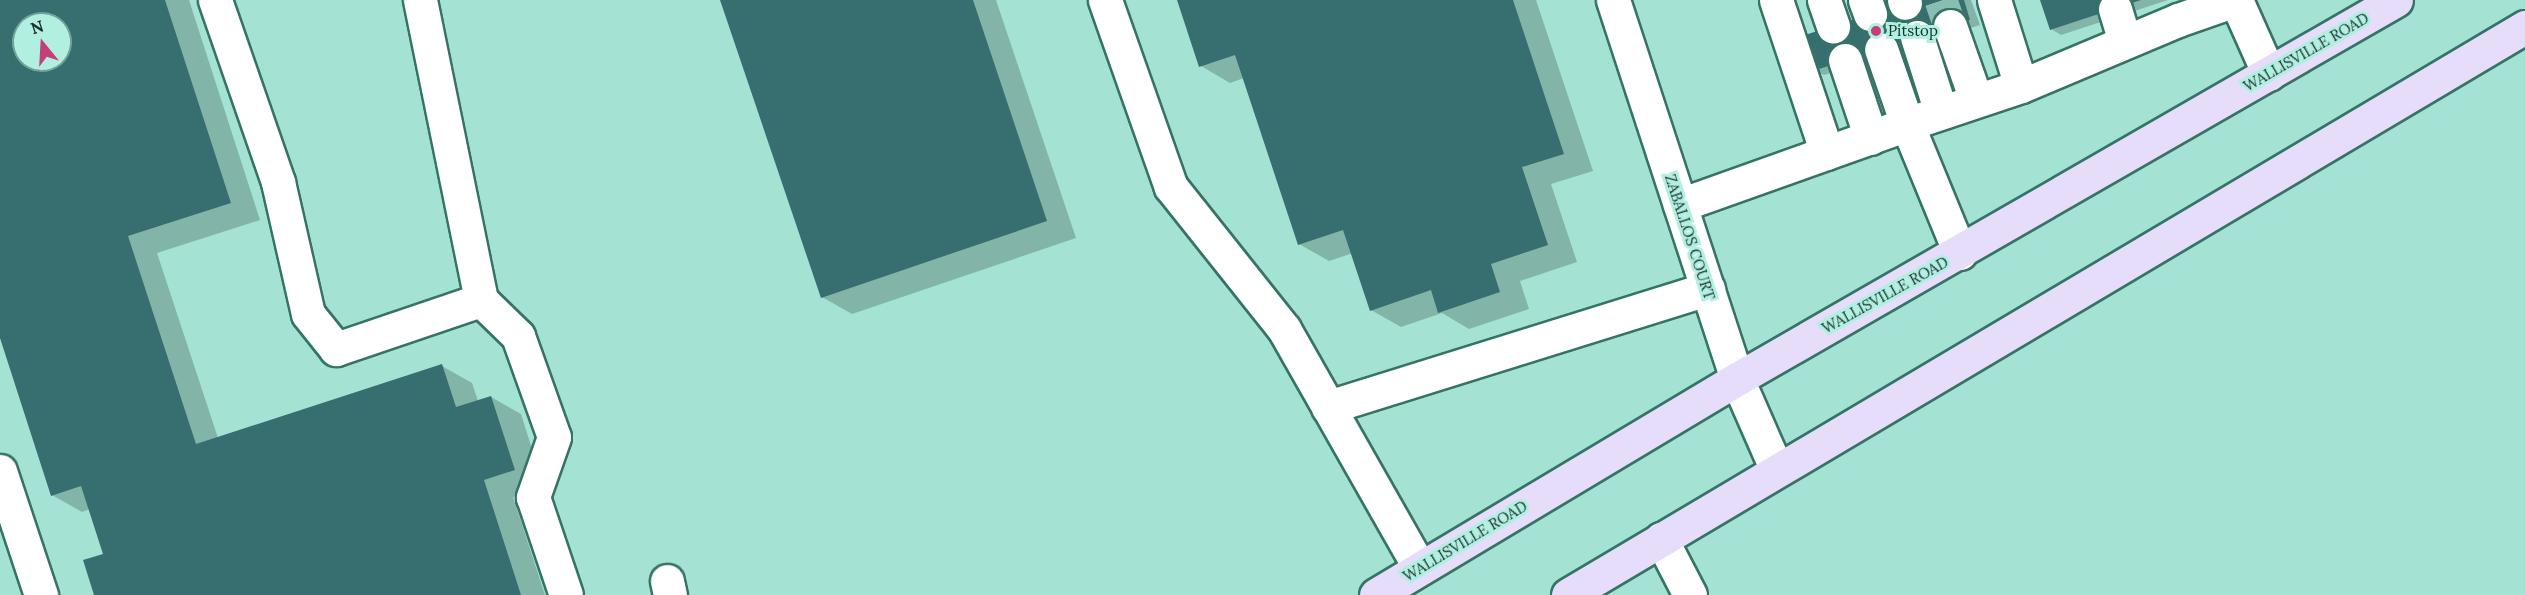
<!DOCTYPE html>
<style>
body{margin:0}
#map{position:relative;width:2525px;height:595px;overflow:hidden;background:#a4e2d3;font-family:Lora,serif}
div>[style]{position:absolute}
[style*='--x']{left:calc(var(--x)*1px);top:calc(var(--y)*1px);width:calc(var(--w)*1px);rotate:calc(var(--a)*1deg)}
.shadow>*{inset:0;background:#0003}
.building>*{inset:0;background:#376f70}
.minor-tunnel>*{height:33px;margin-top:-16.5px;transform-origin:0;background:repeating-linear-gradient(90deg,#88beb1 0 33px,transparent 0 49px)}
.roads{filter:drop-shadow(2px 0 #367366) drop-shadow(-2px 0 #367366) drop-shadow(0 2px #367366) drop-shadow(0 -2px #367366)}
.minor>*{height:33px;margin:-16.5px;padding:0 16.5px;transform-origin:16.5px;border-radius:16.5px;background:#fff}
.major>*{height:33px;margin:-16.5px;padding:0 16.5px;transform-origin:16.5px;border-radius:16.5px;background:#e6ddfb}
.dots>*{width:16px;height:16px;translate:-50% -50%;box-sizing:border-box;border:3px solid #b1efe0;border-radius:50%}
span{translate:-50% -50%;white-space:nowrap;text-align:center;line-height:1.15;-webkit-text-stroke:6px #b1efe0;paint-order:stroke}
.poi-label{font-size:15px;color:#17302b}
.left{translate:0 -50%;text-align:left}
.street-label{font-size:15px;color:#17302b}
.north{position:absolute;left:12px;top:12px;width:60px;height:60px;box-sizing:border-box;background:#b1efe0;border:2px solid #73a398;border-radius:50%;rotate:342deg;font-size:16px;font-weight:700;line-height:24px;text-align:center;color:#17302b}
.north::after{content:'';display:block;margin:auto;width:21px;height:27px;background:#c63d79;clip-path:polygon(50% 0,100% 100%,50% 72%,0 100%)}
</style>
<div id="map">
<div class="shadow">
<i style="clip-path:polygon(evenodd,0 0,189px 0,260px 220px,157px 253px,218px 438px,442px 366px,472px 383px,478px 401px,491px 397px,521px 414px,544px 487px,513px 497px,545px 595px,95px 595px,105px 555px,90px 509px,82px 512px,52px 495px,0 334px,0 0,24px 24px,60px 24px,60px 60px,24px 60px,24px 24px)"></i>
<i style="clip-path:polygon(722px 0,996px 0,1076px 238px,852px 314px,822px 297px)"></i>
<i style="clip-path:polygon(1179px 0,1536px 0,1593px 171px,1551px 184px,1577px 262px,1520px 281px,1529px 309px,1469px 329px,1442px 313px,1401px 327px,1371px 310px,1353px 253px,1329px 261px,1299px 244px,1244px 78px,1230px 83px,1201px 66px)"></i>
<i style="clip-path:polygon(1918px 0,1971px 0,1980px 25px,1824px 75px,1814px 70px)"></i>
<i style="clip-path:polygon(2042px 0,2168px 0,2061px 35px,2051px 29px)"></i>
</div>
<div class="building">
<i style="clip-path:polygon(evenodd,0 0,165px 0,231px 203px,128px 236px,196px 444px,442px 364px,456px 407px,491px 396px,515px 470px,484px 480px,521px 595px,94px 595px,83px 560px,103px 554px,81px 486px,51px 496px,0 338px,0 0,24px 24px,60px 24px,60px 60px,24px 60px,24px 24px)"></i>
<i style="clip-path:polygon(720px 0,973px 0,1047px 221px,821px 298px)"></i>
<i style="clip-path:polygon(1177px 0,1513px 0,1564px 154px,1522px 167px,1548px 245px,1491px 264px,1500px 292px,1438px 313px,1431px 290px,1370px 311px,1343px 230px,1298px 245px,1235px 55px,1199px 67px)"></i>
<i style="clip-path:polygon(1913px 0,1964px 0,1970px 20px,1813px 71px,1802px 36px)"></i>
<i style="clip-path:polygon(2040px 0,2141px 0,2050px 30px)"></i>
</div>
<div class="minor-tunnel">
<i style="--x:1941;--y:0;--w:28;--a:71"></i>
</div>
<div class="roads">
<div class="minor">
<i style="--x:215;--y:0;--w:193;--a:70.9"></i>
<i style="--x:278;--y:182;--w:135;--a:77.2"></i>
<i style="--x:308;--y:314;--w:45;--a:51.3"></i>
<i style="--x:336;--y:349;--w:153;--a:-18.7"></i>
<i style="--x:420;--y:0;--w:306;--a:78.5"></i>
<i style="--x:481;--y:300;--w:52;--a:44.2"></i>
<i style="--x:518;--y:336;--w:107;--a:70.4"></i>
<i style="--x:554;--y:437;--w:64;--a:109.3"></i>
<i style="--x:533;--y:497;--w:103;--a:71.4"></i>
<i style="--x:1105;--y:0;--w:198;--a:70.6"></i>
<i style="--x:1171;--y:187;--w:181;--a:51.5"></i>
<i style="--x:1284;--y:329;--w:275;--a:60.4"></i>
<i style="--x:1613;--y:0;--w:399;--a:71.9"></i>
<i style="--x:1737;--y:379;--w:99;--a:66.3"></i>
<i style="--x:1776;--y:0;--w:161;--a:71.6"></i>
<i style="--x:1824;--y:0;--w:28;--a:71"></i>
<i style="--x:1865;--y:0;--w:15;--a:70"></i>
<i style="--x:1904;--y:0;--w:3;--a:72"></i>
<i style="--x:1994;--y:0;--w:90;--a:72.6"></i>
<i style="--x:2021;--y:86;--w:170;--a:-22.8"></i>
<i style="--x:2178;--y:20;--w:60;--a:-19.3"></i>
<i style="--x:2236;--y:0;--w:81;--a:66"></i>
<i style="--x:2115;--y:9;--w:34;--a:73"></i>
<i style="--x:1950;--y:26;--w:78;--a:70.6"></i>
<i style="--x:1917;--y:37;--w:79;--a:72.3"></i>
<i style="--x:1845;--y:60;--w:82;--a:71.6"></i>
<i style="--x:1680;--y:205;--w:241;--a:-19.6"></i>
<i style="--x:1907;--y:124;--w:79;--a:-109.1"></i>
<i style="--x:1960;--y:253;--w:139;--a:-112.3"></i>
<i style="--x:1907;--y:124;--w:120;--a:-18.4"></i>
<i style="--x:1328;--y:407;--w:398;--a:-17.3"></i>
<i style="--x:0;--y:471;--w:131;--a:71.7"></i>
<i style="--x:1661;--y:539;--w:63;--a:62.6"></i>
<i style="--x:667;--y:581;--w:14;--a:78"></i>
</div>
<div class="major">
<i style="--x:1376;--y:595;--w:421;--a:-30.9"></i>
<i style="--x:1737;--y:379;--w:760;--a:-29.9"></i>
<i style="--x:1568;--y:595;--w:1113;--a:-30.69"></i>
</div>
</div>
<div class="dots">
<i style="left:1876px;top:31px;background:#c63d79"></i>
</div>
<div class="poi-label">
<span class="left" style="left:1888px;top:31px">Pitstop</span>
</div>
<div class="street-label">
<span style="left:2306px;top:52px;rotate:-30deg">WALLISVILLE ROAD</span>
<span style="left:1690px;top:237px;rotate:72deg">ZABALLOS COURT</span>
<span style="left:1885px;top:295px;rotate:-29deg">WALLISVILLE ROAD</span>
<span style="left:1465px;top:541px;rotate:-31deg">WALLISVILLE ROAD</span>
</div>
<div class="north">N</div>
</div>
